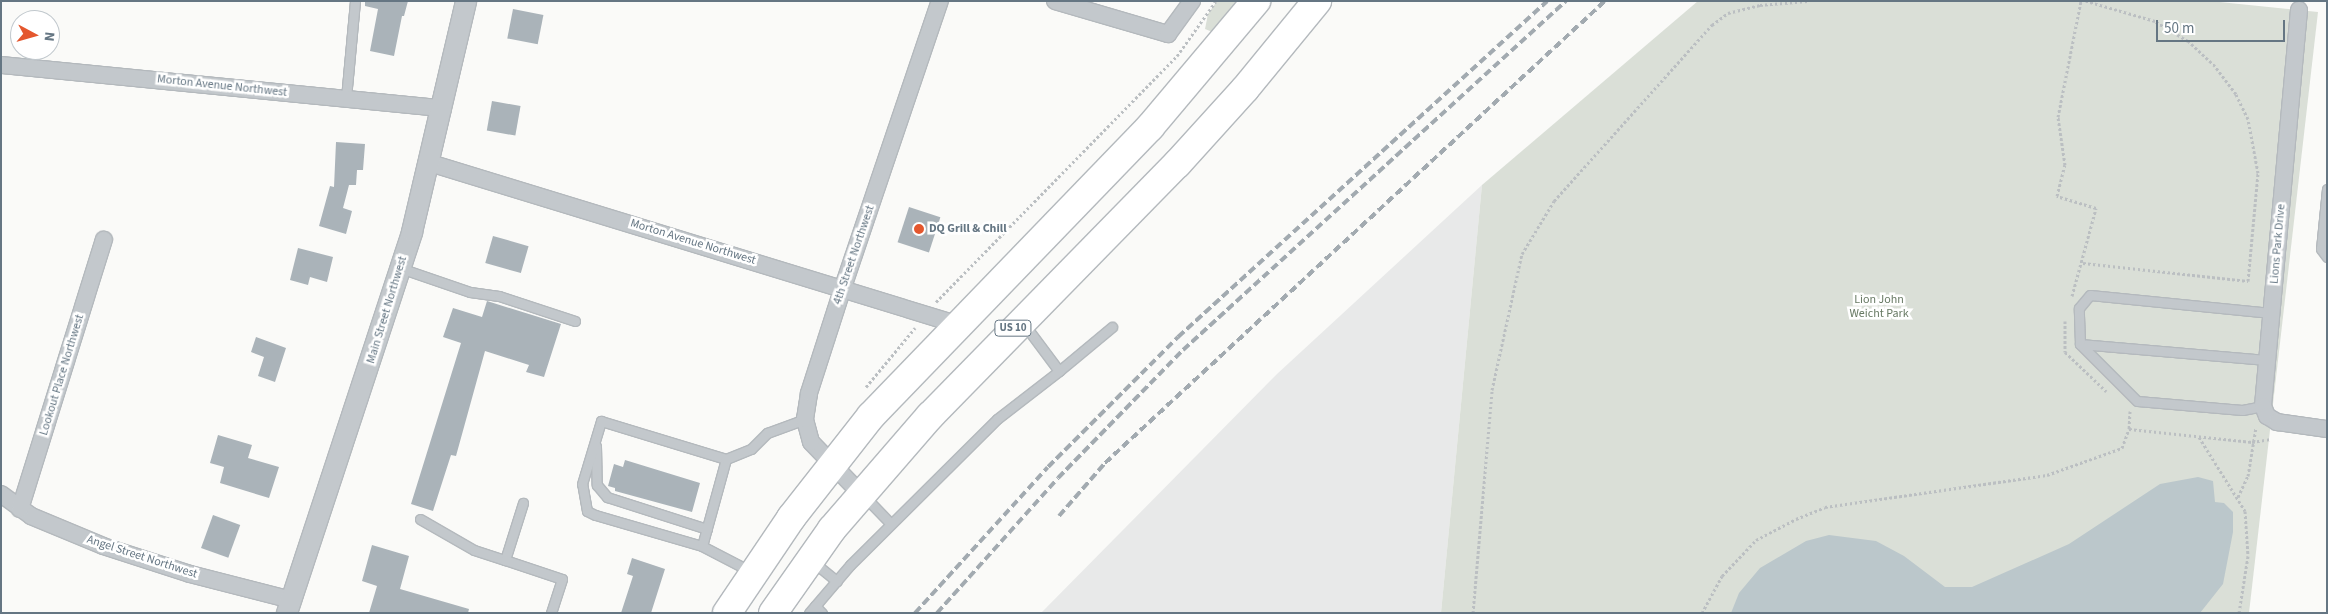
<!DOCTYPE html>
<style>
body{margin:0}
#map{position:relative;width:2328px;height:614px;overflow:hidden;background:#fafaf8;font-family:"Source Sans 3",sans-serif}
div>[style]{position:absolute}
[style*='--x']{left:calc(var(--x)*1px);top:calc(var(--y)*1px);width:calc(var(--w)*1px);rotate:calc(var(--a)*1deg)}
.built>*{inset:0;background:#e8e9e9}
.green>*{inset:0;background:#dadfd7}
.water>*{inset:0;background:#bbc7cb}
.building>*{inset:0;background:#aab3b9;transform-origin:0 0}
.path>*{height:3px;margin-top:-1.5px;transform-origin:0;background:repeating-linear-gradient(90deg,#bbbfc2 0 2.5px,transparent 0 5px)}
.roads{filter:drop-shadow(1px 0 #b4b9bd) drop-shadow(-1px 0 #b4b9bd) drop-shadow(0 1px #b4b9bd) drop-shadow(0 -1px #b4b9bd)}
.service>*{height:9px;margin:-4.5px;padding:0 4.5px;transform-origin:4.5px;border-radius:4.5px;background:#c3c8cc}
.minor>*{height:16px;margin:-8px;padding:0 8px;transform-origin:8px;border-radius:8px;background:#c3c8cc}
.tertiary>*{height:20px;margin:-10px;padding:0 10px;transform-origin:10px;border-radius:10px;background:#c3c8cc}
.trunk>*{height:28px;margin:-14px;padding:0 14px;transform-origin:14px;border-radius:14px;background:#fff}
.rail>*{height:4px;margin-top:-2px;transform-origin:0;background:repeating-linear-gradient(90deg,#a2aab0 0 8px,transparent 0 12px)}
.dots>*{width:14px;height:14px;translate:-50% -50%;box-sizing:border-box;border:2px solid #fff;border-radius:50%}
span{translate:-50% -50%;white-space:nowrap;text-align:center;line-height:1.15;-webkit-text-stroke:5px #fff;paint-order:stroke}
.shield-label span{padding:1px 4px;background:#fff;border:1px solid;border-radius:4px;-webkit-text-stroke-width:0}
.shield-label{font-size:11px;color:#657683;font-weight:700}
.street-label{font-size:12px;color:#657683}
.poi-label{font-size:12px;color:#657683;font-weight:700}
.left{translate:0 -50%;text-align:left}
.park-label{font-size:12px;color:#687a64}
.frame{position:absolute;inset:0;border:2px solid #657683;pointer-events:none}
.north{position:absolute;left:10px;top:10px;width:50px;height:50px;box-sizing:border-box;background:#fff;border:1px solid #c1c8cd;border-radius:50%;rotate:96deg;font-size:14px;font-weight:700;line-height:20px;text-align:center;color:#657683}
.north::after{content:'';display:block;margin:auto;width:18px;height:22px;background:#e4572e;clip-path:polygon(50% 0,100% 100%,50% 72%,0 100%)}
.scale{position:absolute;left:2156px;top:20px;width:129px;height:22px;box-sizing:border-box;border:2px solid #657683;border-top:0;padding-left:6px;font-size:15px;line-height:18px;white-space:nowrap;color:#657683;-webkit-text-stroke:4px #fff;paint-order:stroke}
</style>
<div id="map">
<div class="built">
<i style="clip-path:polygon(1482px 185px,1441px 613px,1041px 613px,1277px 374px)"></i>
</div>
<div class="green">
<i style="clip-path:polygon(1217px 1px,1246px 1px,1215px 33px,1205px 29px,1208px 14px)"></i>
<i style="clip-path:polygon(1698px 1px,2210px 1px,2318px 12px,2249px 613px,1441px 613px,1482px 185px)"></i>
</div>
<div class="water">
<i style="clip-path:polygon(2198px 477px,2213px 481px,2215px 502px,2224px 503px,2233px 512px,2233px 532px,2223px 584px,2200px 613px,1731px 613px,1739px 593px,1760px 568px,1806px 541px,1829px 535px,1876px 541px,1904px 556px,1945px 587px,1972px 587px,2069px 544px,2160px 484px)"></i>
</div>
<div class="building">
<i style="clip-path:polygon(365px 1px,408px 1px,404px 16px,402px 16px,394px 56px,370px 51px,378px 9px,365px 6px)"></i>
<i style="left:513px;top:9px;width:31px;height:30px;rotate:11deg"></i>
<i style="left:492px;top:101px;width:29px;height:30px;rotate:10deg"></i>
<i style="clip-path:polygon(336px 142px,365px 144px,363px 170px,357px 170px,356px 185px,349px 185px,343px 208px,352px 211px,346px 234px,319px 226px,330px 186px,334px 187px)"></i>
<i style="left:909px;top:207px;width:33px;height:37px;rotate:18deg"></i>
<i style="left:493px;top:236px;width:37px;height:28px;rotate:16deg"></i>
<i style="clip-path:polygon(298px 248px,333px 257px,327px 282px,310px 277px,308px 285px,290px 280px)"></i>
<i style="clip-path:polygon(487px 301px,561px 324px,544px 377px,526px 372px,529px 365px,485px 351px,456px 456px,451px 455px,433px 511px,411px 504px,461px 343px,443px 337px,453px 308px,482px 317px)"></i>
<i style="clip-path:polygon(256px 337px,286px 348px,275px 382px,258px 376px,264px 357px,251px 352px)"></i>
<i style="clip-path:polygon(218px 435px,252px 445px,248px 458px,279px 467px,269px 498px,220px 483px,224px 467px,210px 463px)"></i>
<i style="clip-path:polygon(625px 460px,700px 483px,692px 512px,615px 491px,615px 488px,608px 486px,614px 464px,623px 467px)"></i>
<i style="left:213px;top:515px;width:29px;height:35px;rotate:20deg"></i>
<i style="clip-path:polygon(372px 545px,409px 556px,400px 589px,469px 609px,468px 613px,369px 613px,377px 586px,362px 581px)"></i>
<i style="clip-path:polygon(632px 558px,665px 569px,651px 613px,621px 613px,633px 576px,627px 574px)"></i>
</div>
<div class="path">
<i style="--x:2083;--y:263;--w:166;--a:6.2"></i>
<i style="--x:2248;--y:281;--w:108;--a:-84.7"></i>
<i style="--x:2258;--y:173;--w:55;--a:-100.5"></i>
<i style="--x:2248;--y:119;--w:28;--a:-116"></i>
<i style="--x:2236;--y:94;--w:35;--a:-127"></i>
<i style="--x:2215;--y:66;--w:37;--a:-137"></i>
<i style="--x:2188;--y:41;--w:39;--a:-149"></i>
<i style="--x:2155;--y:21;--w:72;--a:-163.8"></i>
<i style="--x:2072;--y:296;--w:91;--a:-74.7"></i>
<i style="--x:2096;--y:208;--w:41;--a:-162.9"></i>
<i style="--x:2057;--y:196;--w:32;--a:-76"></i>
<i style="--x:2065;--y:165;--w:49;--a:-98.3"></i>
<i style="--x:2058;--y:117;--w:118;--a:-78.8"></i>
<i style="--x:936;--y:302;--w:344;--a:-45.6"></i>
<i style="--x:1177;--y:56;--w:67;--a:-54.7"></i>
<i style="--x:2065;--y:321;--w:31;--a:90"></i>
<i style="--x:2065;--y:352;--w:57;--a:43.6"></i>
<i style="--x:866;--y:387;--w:77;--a:-50.3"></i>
<i style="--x:2130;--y:411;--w:18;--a:93"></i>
<i style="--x:2129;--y:429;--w:124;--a:6"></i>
<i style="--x:2252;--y:442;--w:20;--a:-9"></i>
<i style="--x:2199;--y:437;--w:87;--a:58.1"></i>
<i style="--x:2245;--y:511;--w:45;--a:86.2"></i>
<i style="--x:2248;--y:556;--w:58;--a:99"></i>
<i style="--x:2238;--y:497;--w:23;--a:-65"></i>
<i style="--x:2248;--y:476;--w:50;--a:-80.7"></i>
<i style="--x:1473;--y:613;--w:224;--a:-85.1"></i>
<i style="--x:1492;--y:390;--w:139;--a:-77.6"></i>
<i style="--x:1522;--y:254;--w:62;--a:-58.9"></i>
<i style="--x:1554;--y:201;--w:237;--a:-48.1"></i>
<i style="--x:1712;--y:25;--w:20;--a:-37"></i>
<i style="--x:1728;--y:13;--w:33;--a:-14"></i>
<i style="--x:1760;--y:5;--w:48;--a:-4.8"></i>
<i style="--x:1702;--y:613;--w:42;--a:-61.6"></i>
<i style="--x:1722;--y:576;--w:50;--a:-46.6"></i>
<i style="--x:1756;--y:540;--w:45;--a:-27.7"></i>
<i style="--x:1796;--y:519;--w:31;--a:-22"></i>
<i style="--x:1825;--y:507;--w:224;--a:-8.2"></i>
<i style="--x:2047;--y:475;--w:80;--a:-19.8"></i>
<i style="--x:2122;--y:448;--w:20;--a:-70"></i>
</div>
<div class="roads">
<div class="service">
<i style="--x:346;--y:98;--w:97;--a:-84.7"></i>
<i style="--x:2327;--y:189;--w:60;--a:95.7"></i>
<i style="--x:2321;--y:249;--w:10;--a:53"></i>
<i style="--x:400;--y:268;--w:74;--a:18.9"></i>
<i style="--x:470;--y:292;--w:29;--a:8"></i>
<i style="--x:499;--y:296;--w:80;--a:18.2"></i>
<i style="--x:2080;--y:344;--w:187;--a:4.9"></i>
<i style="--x:1059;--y:371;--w:69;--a:-39.7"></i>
<i style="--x:2263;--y:406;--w:21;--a:169"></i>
<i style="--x:2242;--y:410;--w:105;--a:-175.1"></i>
<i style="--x:2137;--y:401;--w:81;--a:-135"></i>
<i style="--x:2080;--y:344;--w:36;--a:-92"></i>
<i style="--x:2079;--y:308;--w:17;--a:-50"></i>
<i style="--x:2090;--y:295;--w:182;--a:5.7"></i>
<i style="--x:596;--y:446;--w:39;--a:89"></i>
<i style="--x:597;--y:485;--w:16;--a:50"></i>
<i style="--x:607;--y:497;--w:105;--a:17.7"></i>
<i style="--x:865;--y:497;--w:37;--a:46"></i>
<i style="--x:420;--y:519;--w:62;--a:29.9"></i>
<i style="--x:474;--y:550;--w:33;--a:18"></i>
<i style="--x:505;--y:560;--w:60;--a:-72.5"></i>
<i style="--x:702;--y:546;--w:111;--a:-163.8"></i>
<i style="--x:595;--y:515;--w:9;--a:-153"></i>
<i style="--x:587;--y:511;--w:27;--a:-100"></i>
<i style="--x:582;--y:484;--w:66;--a:-73.2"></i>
<i style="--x:601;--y:421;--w:131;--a:16.9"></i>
<i style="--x:505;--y:560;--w:60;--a:18.4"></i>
<i style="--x:562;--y:579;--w:36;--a:108"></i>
<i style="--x:812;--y:561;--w:32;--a:39"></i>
<i style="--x:752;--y:572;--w:56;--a:-152.5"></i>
<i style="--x:702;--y:546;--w:90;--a:-74.6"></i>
<i style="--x:726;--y:459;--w:27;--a:-22"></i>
<i style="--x:751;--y:449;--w:23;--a:-45"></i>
<i style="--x:767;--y:433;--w:40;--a:-20.2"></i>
<i style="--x:815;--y:606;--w:10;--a:45"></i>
<i style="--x:809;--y:613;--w:63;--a:-49.5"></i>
<i style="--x:850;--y:565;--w:207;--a:-44.8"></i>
<i style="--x:997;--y:419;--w:78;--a:-37.7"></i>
<i style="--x:1059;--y:371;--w:59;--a:-126.7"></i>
</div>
<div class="minor">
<i style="--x:1055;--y:1;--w:118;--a:16.3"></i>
<i style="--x:1168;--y:34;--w:41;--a:-54"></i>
<i style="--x:2299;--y:10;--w:398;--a:95.2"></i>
<i style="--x:2263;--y:406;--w:11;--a:68"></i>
<i style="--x:2267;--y:416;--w:12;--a:31"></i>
<i style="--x:2277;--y:422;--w:50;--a:8"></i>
<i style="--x:1;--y:65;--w:444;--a:5.6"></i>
<i style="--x:430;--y:163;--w:550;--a:17.02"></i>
<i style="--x:1;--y:494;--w:37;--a:36"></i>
<i style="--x:31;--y:516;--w:78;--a:22.6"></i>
<i style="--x:103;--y:546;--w:91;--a:17.8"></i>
<i style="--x:190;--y:574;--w:104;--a:14.4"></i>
<i style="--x:861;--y:494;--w:72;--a:-133.9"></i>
<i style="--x:811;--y:442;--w:24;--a:-105"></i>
<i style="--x:805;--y:419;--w:26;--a:-81"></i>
<i style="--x:809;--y:393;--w:111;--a:-72.2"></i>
<i style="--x:843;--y:287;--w:302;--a:-71.3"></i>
<i style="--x:20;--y:509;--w:282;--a:-72.7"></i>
</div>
<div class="tertiary">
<i style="--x:287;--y:613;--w:401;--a:-71.8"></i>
<i style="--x:412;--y:232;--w:237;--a:-76.8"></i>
</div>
<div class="trunk">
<i style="--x:727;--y:613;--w:115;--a:-56"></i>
<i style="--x:791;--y:518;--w:130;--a:-51.9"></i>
<i style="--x:871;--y:416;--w:402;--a:-46"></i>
<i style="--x:1150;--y:127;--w:165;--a:-49.9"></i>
<i style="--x:773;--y:613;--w:103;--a:-54.9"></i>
<i style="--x:832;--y:529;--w:150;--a:-49.1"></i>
<i style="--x:930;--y:416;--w:353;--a:-45.6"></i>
<i style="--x:1177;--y:164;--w:101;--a:-47.8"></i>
<i style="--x:1245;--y:89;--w:114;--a:-50.7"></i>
</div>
</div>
<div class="rail">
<i style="--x:1059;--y:516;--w:70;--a:-49"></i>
<i style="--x:1105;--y:463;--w:681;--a:-42.74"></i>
<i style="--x:915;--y:613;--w:197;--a:-47.7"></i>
<i style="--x:1048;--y:467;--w:184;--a:-45"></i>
<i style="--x:1178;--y:337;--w:499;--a:-42.3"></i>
<i style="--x:937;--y:613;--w:181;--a:-48.1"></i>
<i style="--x:1058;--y:478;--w:179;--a:-45.7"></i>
<i style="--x:1183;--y:350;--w:518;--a:-42.34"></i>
</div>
<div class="dots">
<i style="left:919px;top:229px;background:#e4572e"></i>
</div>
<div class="shield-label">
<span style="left:1013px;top:328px">US 10</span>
</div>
<div class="street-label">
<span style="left:222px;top:86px;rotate:6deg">Morton Avenue Northwest</span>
<span style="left:693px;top:242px;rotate:17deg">Morton Avenue Northwest</span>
<span style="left:2278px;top:244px;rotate:-85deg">Lions Park Drive</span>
<span style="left:854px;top:255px;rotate:-71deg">4th Street Northwest</span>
<span style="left:387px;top:310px;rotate:-73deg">Main Street Northwest</span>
<span style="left:62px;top:375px;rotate:-73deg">Lookout Place Northwest</span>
<span style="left:142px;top:557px;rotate:18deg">Angel Street Northwest</span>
</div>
<div class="poi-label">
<span class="left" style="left:929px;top:229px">DQ Grill &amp; Chill</span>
</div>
<div class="park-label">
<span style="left:1879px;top:307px">Lion John<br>Weicht Park</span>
</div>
<div class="frame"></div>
<div class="north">N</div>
<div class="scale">50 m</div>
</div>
